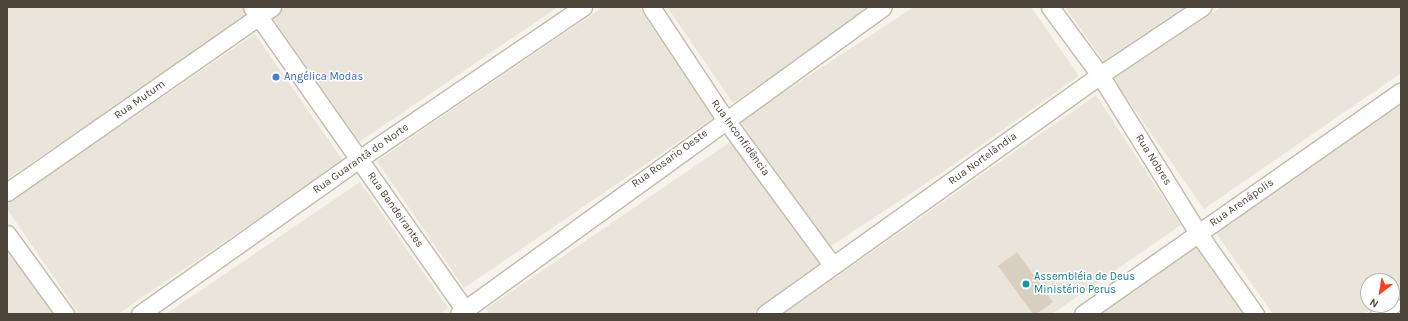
<!DOCTYPE html>
<meta charset="utf-8">
<style>
body{margin:0}
#map{position:relative;width:1408px;height:321px;overflow:hidden;background:#f6f3ec;font-family:Karla,sans-serif}
div>[style]{position:absolute}
[style*='--x']{left:calc(var(--x)*1px);top:calc(var(--y)*1px);width:calc(var(--w)*1px);rotate:calc(var(--a)*1deg)}
.residential>*{inset:0;background:#eae5da}
.building>*{inset:0;background:#d8cfc1}
.roads{filter:drop-shadow(1px 0 #c2bbae) drop-shadow(-1px 0 #c2bbae) drop-shadow(0 1px #c2bbae) drop-shadow(0 -1px #c2bbae)}
.street>*{height:17px;margin:-8.5px;padding:0 8.5px;transform-origin:8.5px;border-radius:8.5px;background:#fff}
.dots>*{width:11px;height:11px;translate:-50% -50%;box-sizing:border-box;border:2px solid #fff;border-radius:50%}
span{translate:-50% -50%;white-space:nowrap;text-align:center;line-height:1.15;-webkit-text-stroke:3px #fff;paint-order:stroke}
.shop-label{font-size:11px;color:#366cbe}
.left{translate:0 -50%;text-align:left}
.street-label{font-size:11px;color:#4b4439}
.culture-label{font-size:11px;color:#0d838f}
.frame{position:absolute;inset:0;border:8px solid #4b4439;pointer-events:none}
.north{position:absolute;left:1360px;top:273px;width:40px;height:40px;box-sizing:border-box;background:#fff;border:1px solid #b7b4b0;border-radius:50%;rotate:211deg;font-size:11px;font-weight:700;line-height:16px;text-align:center;color:#4b4439}
.north::after{content:'';display:block;margin:auto;width:14px;height:18px;background:#fc3f1d;clip-path:polygon(50% 0,100% 100%,50% 72%,0 100%)}
</style>
<div id="map">
<div class="residential">
<i style="clip-path:polygon(7px 7px,243px 7px,249px 17px,7px 179px)"></i>
<i style="clip-path:polygon(284px 7px,558px 7px,359px 142px,271px 16px)"></i>
<i style="clip-path:polygon(603px 7px,639px 7px,715px 117px,464px 288px,377px 161px)"></i>
<i style="clip-path:polygon(667px 7px,874px 7px,733px 103px)"></i>
<i style="clip-path:polygon(914px 7px,1031px 7px,1079px 76px,943px 172px,828px 248px,740px 121px)"></i>
<i style="clip-path:polygon(1065px 7px,1189px 7px,1106px 64px)"></i>
<i style="clip-path:polygon(1221px 7px,1401px 7px,1401px 73px,1204px 209px,1113px 79px)"></i>
<i style="clip-path:polygon(255px 34px,343px 161px,118px 314px,79px 314px,7px 209px,7px 203px)"></i>
<i style="clip-path:polygon(1096px 95px,1181px 225px,1052px 314px,783px 314px)"></i>
<i style="clip-path:polygon(1401px 99px,1401px 289px,1392px 295px,1392px 281px,1368px 281px,1368px 305px,1377px 305px,1363px 314px,1273px 314px,1211px 226px)"></i>
<i style="clip-path:polygon(736px 138px,824px 265px,752px 314px,489px 314px,486px 309px)"></i>
<i style="clip-path:polygon(360px 182px,448px 308px,439px 314px,166px 314px)"></i>
<i style="clip-path:polygon(7px 232px,64px 314px,7px 314px)"></i>
<i style="clip-path:polygon(1197px 239px,1246px 314px,1090px 314px)"></i>
</div>
<div class="building">
<i style="clip-path:polygon(1017px 252px,1053px 302px,1036px 314px,1033px 314px,998px 266px)"></i>
</div>
<div class="roads">
<div class="street">
<i style="--x:252;--y:7;--w:375;--a:54.9"></i>
<i style="--x:651;--y:7;--w:134;--a:56.5"></i>
<i style="--x:725;--y:119;--w:182;--a:53.7"></i>
<i style="--x:1050;--y:7;--w:84;--a:53.7"></i>
<i style="--x:1100;--y:75;--w:186;--a:58.2"></i>
<i style="--x:1198;--y:233;--w:99;--a:54.9"></i>
<i style="--x:7;--y:192;--w:323;--a:-34.9"></i>
<i style="--x:7;--y:234;--w:99;--a:54.1"></i>
<i style="--x:140;--y:314;--w:268;--a:-35.3"></i>
<i style="--x:359;--y:159;--w:271;--a:-34.2"></i>
<i style="--x:459;--y:314;--w:523;--a:-35.91"></i>
<i style="--x:765;--y:314;--w:412;--a:-35.5"></i>
<i style="--x:1100;--y:75;--w:123;--a:-33.7"></i>
<i style="--x:1083;--y:314;--w:388;--a:-35"></i>
<i style="--x:1379;--y:314;--w:16;--a:-35"></i>
</div>
</div>
<div class="dots">
<i style="left:276px;top:77px;background:#3f7fe0"></i>
<i style="left:1026px;top:284px;background:#0f9aa8"></i>
</div>
<div class="shop-label">
<span class="left" style="left:284px;top:77px">Angélica Modas</span>
</div>
<div class="street-label">
<span style="left:140px;top:100px;rotate:-35deg">Rua Mutum</span>
<span style="left:740px;top:138px;rotate:54deg">Rua Inconfidência</span>
<span style="left:361px;top:159px;rotate:-35deg">Rua Guarantã do Norte</span>
<span style="left:670px;top:159px;rotate:-36deg">Rua Rosario Oeste</span>
<span style="left:983px;top:159px;rotate:-36deg">Rua Nortelândia</span>
<span style="left:1153px;top:160px;rotate:58deg">Rua Nobres</span>
<span style="left:1242px;top:203px;rotate:-35deg">Rua Arenápolis</span>
<span style="left:395px;top:210px;rotate:55deg">Rua Bandeirantes</span>
</div>
<div class="culture-label">
<span class="left" style="left:1034px;top:284px">Assembléia de Deus<br>Ministério Perus</span>
</div>
<div class="frame"></div>
<div class="north">N</div>
</div>
